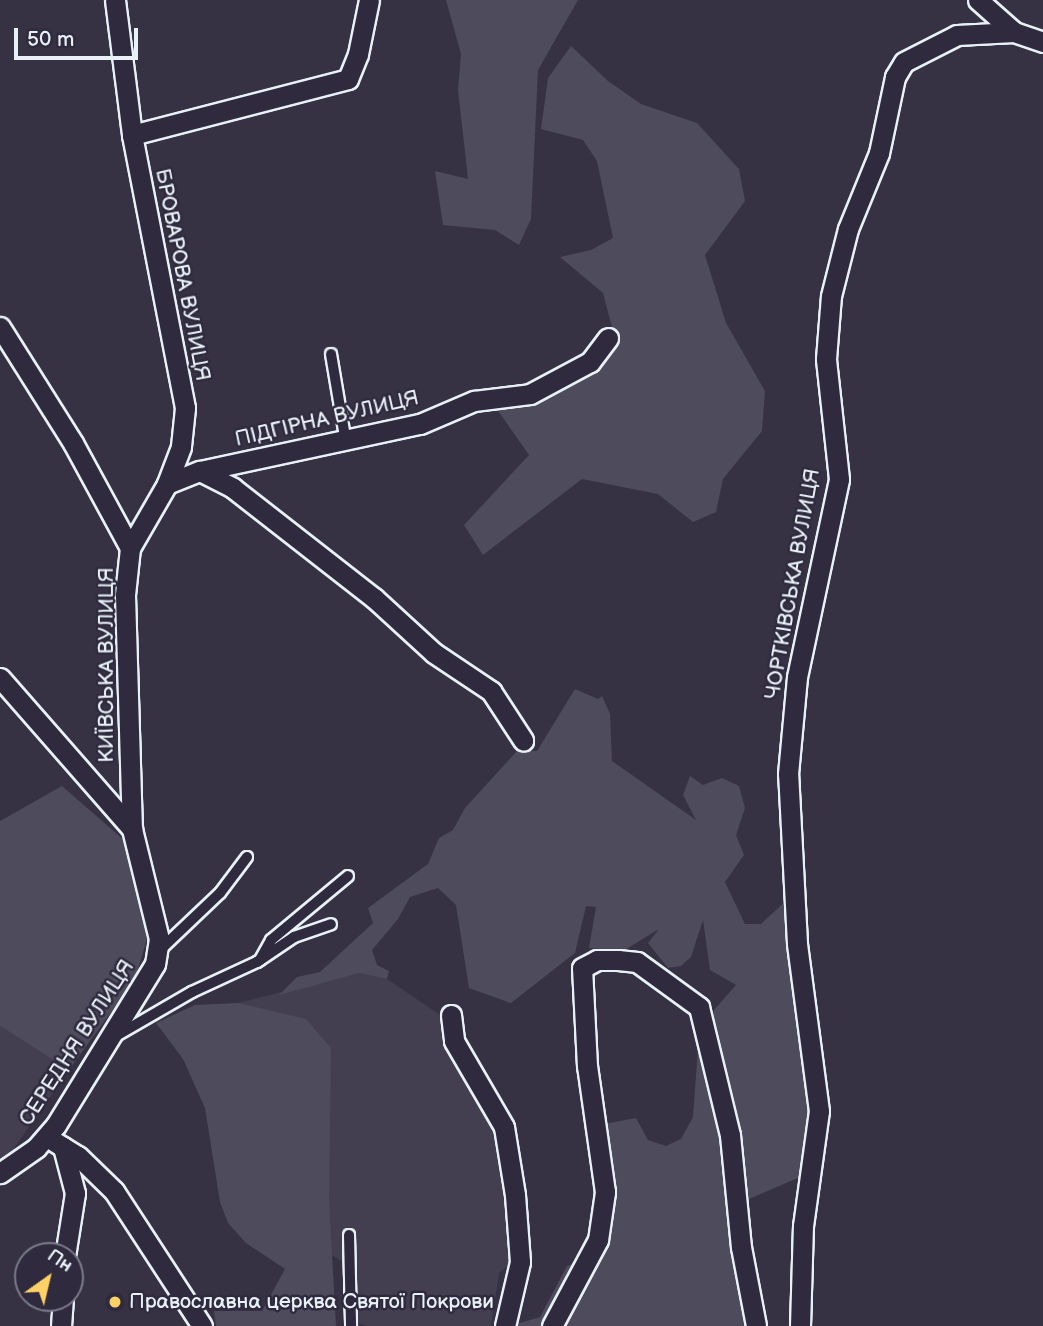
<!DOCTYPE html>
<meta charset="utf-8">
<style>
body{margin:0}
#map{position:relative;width:1043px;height:1326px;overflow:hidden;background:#363244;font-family:"Balsamiq Sans",sans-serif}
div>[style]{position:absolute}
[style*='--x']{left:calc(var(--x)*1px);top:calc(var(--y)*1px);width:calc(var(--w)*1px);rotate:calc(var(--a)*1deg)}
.built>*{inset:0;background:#433f51}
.green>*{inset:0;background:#4d4b5c}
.roads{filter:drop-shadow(2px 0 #e8f1f8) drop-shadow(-2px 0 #e8f1f8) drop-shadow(0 2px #e8f1f8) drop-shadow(0 -2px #e8f1f8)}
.service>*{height:10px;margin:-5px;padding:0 5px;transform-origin:5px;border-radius:5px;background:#2f2a3d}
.minor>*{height:19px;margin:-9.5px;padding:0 9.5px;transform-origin:9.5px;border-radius:9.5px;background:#2f2a3d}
.dots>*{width:19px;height:19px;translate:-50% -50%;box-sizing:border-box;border:4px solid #2f2a3d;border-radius:50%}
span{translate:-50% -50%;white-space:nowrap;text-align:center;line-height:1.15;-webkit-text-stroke:5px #2f2a3d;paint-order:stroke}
.street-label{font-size:21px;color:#e8f1f8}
.poi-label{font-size:21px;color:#e8f1f8}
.left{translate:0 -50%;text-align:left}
.north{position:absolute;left:14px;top:1242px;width:70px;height:70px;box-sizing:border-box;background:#2f2a3d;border:2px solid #797a88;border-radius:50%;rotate:34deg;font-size:19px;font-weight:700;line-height:28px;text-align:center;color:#e8f1f8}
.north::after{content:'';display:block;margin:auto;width:24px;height:32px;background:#ffd166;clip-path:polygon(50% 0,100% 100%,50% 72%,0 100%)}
.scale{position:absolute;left:14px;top:28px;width:124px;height:32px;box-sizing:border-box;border:4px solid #e8f1f8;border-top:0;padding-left:9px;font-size:21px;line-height:24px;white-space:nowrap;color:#e8f1f8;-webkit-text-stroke:5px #2f2a3d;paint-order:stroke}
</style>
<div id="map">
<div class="built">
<i style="clip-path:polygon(359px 973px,387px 979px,443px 1017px,503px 1143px,513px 1262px,499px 1273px,491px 1326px,368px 1326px,345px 1319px,342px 1261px,275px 1223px,238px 1003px)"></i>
<i style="clip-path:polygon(0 1026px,69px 1070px,12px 1151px,0 1159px)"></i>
</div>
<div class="green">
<i style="clip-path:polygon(446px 0,578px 0,538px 70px,531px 219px,519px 245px,495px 230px,443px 225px,435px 171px,468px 179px,458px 90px,461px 54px)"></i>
<i style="clip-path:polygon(571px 46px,608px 81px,641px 104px,697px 123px,739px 169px,745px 201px,705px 255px,726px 323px,765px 391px,762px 431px,723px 479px,716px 512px,693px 522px,658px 494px,582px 479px,483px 555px,464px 525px,529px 455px,494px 405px,531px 397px,613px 331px,603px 293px,560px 257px,591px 250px,613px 238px,597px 161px,583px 140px,541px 129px,548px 78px)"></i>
<i style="clip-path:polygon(575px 689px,598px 699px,602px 696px,610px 714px,612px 761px,696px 820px,683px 795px,690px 776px,703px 785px,722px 778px,739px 786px,745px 808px,736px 835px,744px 855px,725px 882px,745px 924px,761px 924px,790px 897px,816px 1112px,807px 1174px,742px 1202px,709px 1035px,714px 1010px,736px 985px,710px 970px,703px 920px,691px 957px,681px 966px,668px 968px,648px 943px,659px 929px,623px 951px,589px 948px,596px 907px,586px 906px,575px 953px,511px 1003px,469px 988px,456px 905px,438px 888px,410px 897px,398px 919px,372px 950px,377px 965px,389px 971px,387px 979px,359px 973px,279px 995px,297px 977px,320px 972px,373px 923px,368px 908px,428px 864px,439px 838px,453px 830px,465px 808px,517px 751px,537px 751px)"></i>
<i style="clip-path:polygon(62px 786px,126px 842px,147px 939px,135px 979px,69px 1070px,0 1026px,0 821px)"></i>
<i style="clip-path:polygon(238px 1003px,306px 1019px,331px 1048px,329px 1200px,336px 1326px,216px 1326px,214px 1311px,262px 1311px,285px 1269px,246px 1243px,228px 1223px,220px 1202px,205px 1108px,183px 1059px,156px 1023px,195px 1005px)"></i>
<i style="clip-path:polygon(698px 1048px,723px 1123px,747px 1326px,510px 1326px,540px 1317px,567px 1266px,593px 1257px,604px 1239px,612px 1219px,604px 1124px,636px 1118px,648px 1140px,666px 1146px,681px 1139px,693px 1117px)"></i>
</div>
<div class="roads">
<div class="service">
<i style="--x:331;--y:354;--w:84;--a:80.4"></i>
<i style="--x:161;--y:949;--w:81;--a:-43.5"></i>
<i style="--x:220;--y:893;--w:45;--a:-53.1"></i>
<i style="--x:260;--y:960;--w:23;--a:-61"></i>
<i style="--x:271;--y:940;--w:100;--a:-39.7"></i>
<i style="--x:116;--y:1036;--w:88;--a:-30.1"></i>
<i style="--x:192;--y:992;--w:72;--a:-24.8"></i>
<i style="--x:257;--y:962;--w:45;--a:-34"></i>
<i style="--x:294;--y:937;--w:39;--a:-19"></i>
<i style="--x:349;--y:1235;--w:91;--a:88.7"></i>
</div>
<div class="minor">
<i style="--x:115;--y:0;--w:136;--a:82.8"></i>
<i style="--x:132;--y:135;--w:278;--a:79"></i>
<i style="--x:185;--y:408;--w:39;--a:96"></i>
<i style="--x:181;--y:447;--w:40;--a:111"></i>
<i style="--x:167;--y:484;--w:74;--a:120"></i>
<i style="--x:978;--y:0;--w:48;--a:41.6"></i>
<i style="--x:1014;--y:32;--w:31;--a:19"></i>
<i style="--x:132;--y:135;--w:223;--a:-14.5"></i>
<i style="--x:348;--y:79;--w:27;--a:-68"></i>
<i style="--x:358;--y:54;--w:55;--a:-78.5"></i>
<i style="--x:0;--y:327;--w:137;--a:57.8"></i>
<i style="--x:73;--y:443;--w:119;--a:61.5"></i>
<i style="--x:130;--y:548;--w:47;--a:96.1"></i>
<i style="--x:125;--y:595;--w:234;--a:88.3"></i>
<i style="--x:200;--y:471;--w:225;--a:-12.1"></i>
<i style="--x:420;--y:424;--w:59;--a:-23.1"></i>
<i style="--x:474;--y:401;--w:56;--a:-7.1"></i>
<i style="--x:530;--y:394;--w:68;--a:-28.1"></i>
<i style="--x:590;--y:362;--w:30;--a:-53"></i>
<i style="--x:167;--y:484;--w:35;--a:-22"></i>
<i style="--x:200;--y:471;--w:37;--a:27"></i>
<i style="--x:233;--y:488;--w:179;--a:38"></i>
<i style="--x:374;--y:598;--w:81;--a:42.5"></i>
<i style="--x:434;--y:653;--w:69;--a:33.7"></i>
<i style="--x:491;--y:691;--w:59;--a:56.9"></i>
<i style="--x:0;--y:678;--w:201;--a:48.8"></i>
<i style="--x:132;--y:829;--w:113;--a:76.2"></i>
<i style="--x:159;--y:939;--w:25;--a:99"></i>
<i style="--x:155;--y:964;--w:189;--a:121.6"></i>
<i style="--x:56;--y:1125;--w:30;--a:131"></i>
<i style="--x:36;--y:1148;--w:44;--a:145.2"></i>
<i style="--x:451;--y:1015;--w:26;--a:83"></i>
<i style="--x:454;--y:1041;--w:99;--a:59.8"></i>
<i style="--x:504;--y:1127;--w:69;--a:80.8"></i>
<i style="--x:515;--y:1195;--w:67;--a:85.7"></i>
<i style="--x:520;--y:1262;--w:66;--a:103.2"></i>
<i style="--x:47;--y:1137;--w:36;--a:32"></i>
<i style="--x:78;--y:1156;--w:50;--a:44.2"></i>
<i style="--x:114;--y:1191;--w:161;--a:56.9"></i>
<i style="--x:63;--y:1147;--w:48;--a:75.4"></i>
<i style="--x:75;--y:1193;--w:64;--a:99"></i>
<i style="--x:61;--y:1326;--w:28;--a:-86"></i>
<i style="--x:552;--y:1326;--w:98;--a:-61.9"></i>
<i style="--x:598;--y:1240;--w:49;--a:-81.7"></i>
<i style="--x:605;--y:1192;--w:127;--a:-98.1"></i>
<i style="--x:587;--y:1066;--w:98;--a:-92.9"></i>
<i style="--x:582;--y:968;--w:17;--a:-28"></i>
<i style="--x:597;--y:960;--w:21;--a:0"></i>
<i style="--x:618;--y:960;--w:19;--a:6"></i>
<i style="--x:637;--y:962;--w:77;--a:36"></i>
<i style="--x:699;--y:1007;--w:132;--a:76.4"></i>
<i style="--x:730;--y:1135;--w:113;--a:84.4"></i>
<i style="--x:741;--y:1247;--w:80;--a:79.2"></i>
<i style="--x:800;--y:1326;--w:100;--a:-88.3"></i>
<i style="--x:803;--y:1226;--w:116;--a:-82.1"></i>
<i style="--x:819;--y:1111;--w:169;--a:-97.5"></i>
<i style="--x:797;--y:943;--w:169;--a:-93"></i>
<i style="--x:788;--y:774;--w:97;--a:-84.7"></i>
<i style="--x:797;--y:677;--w:202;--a:-78"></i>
<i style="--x:839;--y:479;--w:121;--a:-96.2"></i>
<i style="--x:826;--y:359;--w:63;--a:-85.5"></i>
<i style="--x:831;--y:296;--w:69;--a:-75.8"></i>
<i style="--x:848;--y:229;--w:82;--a:-67.8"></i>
<i style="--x:879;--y:153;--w:78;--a:-78.1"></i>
<i style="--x:895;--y:77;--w:17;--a:-59"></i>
<i style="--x:904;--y:62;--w:59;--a:-27"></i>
<i style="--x:957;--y:35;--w:57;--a:-3"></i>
</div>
</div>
<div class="dots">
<i style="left:115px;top:1302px;background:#ffd166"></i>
</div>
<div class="street-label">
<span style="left:182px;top:275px;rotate:79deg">БРОВАРОВА ВУЛИЦЯ</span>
<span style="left:327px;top:419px;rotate:-13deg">ПІДГІРНА ВУЛИЦЯ</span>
<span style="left:793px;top:584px;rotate:-80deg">ЧОРТКІВСЬКА ВУЛИЦЯ</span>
<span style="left:107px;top:665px;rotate:-90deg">КИЇВСЬКА ВУЛИЦЯ</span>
<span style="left:77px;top:1043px;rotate:-57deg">СЕРЕДНЯ ВУЛИЦЯ</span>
</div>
<div class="poi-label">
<span class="left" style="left:129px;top:1302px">Православна церква Святої Покрови</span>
</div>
<div class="north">Пн</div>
<div class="scale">50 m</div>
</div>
